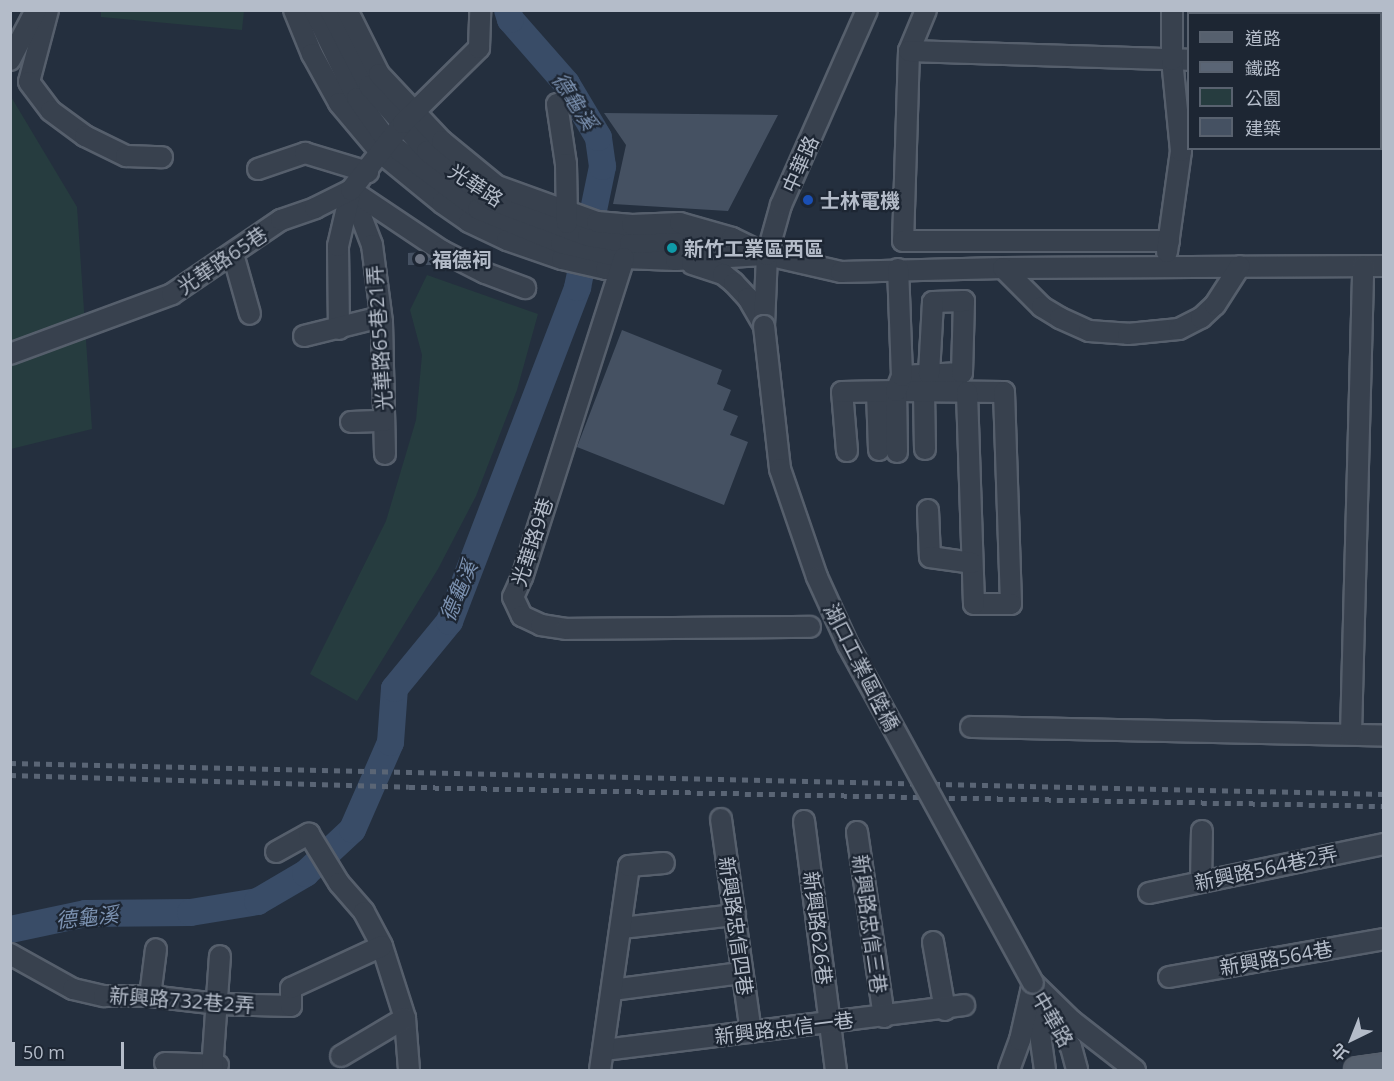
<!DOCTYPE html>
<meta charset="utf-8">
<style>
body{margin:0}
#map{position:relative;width:1394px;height:1081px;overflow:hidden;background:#242f3e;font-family:"Open Sans","Noto Sans TC",sans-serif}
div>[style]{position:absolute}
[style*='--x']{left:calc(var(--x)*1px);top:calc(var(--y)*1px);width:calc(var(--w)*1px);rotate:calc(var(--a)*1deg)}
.green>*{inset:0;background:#263c3f}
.river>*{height:27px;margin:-13.5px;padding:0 13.5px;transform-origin:13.5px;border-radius:13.5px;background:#394c67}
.building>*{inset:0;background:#455162}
.roads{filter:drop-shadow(2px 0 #565f6c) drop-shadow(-2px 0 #565f6c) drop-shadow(0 2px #565f6c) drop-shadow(0 -2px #565f6c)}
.minor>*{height:20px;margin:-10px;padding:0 10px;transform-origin:10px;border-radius:10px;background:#38414e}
.major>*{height:24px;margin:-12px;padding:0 12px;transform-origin:12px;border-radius:12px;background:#56606e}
.rail>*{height:4.5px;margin-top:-2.25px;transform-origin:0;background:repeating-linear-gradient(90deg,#5a6575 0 6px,transparent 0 12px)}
.bridges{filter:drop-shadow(2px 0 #565f6c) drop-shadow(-2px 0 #565f6c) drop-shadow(0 2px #565f6c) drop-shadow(0 -2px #565f6c)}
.minor-bridge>*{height:20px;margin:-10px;padding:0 10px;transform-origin:10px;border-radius:10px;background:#38414e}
.dots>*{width:16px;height:16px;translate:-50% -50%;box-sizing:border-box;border:3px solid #1d2633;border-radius:50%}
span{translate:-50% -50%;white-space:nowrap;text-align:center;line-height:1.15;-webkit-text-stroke:4.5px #1d2633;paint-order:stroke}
.street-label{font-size:20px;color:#b4bcc9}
.poi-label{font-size:20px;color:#b4bcc9;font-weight:700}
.left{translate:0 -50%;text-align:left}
.water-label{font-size:21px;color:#7c92b1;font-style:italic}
.frame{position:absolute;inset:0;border:12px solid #b4bcc9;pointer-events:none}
.legend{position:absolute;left:1187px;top:12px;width:195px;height:138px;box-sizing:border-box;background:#1d2633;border:2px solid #59626f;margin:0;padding:8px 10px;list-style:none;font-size:18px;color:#b4bcc9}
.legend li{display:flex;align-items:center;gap:12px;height:30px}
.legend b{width:30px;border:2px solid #59626f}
.north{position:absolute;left:1322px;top:1009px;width:60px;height:60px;-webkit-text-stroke:4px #1d2633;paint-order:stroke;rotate:223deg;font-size:16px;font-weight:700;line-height:24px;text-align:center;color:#b4bcc9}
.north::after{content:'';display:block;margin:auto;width:21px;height:27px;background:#b4bcc9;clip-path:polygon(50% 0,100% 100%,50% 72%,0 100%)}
.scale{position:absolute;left:12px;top:1042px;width:112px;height:27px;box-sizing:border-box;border:3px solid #b4bcc9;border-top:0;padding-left:8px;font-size:18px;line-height:21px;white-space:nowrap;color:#b4bcc9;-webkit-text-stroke:4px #1d2633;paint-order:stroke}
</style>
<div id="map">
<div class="green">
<i style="clip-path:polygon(101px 11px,101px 10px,244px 11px,242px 30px,101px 17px)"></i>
<i style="clip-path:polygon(10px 95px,77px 207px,92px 429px,11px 449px)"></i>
<i style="clip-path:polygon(427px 275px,538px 314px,517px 390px,476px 496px,438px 569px,357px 701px,310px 674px,386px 521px,416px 420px,422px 355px,410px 310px)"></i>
</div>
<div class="river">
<i style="--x:10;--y:929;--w:77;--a:-12"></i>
<i style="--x:85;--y:913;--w:105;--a:-0.5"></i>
<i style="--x:190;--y:912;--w:68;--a:-9.3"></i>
<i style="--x:257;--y:901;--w:56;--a:-30.3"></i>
<i style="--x:305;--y:873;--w:64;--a:-43.1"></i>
<i style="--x:352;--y:829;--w:95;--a:-66.4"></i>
<i style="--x:390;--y:742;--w:54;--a:-85.8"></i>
<i style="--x:394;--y:688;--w:87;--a:-50.6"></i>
<i style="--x:449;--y:621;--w:358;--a:-69"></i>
<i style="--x:577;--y:287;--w:124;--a:-78.3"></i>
<i style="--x:602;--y:166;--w:29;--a:-98"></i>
<i style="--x:598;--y:137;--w:63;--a:-120.7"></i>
<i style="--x:566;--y:83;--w:85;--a:-131.2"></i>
<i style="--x:510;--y:19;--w:9;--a:-108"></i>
</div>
<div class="building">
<i style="clip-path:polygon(604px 113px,778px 115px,728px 211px,613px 204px,626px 145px)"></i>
<i style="clip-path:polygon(422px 252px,433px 259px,433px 265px,408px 265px,408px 253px)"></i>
<i style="clip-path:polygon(622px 330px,722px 370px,717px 384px,731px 390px,723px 410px,738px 416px,730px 435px,748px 442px,724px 505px,577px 447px)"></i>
</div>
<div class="roads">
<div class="minor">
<i style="--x:48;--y:10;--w:74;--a:104.8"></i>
<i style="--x:29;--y:82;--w:36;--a:53"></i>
<i style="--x:51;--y:111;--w:42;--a:36.3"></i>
<i style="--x:85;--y:136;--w:46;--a:26"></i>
<i style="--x:126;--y:156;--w:36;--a:2"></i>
<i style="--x:294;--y:10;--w:48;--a:67.8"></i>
<i style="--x:312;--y:54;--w:56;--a:61.1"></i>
<i style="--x:339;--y:103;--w:65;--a:50"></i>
<i style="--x:381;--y:153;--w:79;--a:39.3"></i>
<i style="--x:442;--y:203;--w:33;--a:35"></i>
<i style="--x:469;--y:222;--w:42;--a:25.3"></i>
<i style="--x:507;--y:240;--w:58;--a:19.1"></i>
<i style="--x:562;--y:259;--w:45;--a:12.8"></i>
<i style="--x:606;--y:269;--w:21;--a:-31"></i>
<i style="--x:314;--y:10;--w:98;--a:64"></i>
<i style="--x:357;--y:98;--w:54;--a:54.8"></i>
<i style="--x:388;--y:142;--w:112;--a:36.7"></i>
<i style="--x:478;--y:209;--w:90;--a:22.3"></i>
<i style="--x:561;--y:243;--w:65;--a:13.4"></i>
<i style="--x:624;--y:258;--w:52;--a:2.2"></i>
<i style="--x:676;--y:260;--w:88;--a:-3.3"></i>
<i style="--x:330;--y:10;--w:85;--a:62.8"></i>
<i style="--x:369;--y:86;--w:87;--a:48.3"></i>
<i style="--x:427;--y:151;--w:81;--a:37.4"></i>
<i style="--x:491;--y:200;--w:103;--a:20.4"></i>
<i style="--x:588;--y:236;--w:43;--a:9.5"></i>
<i style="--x:630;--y:243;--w:87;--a:-2.6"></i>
<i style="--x:347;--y:10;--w:72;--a:63.4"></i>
<i style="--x:379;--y:74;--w:92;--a:46.8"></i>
<i style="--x:442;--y:141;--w:71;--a:39.3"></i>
<i style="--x:497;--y:186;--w:106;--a:19.8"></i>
<i style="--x:597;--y:222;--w:35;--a:5"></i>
<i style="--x:632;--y:225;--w:48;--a:-2.4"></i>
<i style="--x:680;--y:223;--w:54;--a:16.1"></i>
<i style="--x:732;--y:238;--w:39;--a:26"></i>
<i style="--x:767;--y:255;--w:76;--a:12.9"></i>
<i style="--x:841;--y:272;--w:162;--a:-1.4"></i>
<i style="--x:1003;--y:268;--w:381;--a:-0.3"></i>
<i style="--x:926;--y:10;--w:44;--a:112.5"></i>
<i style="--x:909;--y:51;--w:190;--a:91.8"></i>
<i style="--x:903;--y:241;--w:266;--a:0"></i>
<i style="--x:909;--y:51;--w:279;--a:1.8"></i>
<i style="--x:10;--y:60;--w:56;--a:-62.5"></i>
<i style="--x:1380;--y:61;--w:4;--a:0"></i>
<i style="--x:557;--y:104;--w:61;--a:81.5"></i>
<i style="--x:566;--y:164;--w:59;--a:89"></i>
<i style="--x:258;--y:169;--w:50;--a:-18.8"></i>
<i style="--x:305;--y:153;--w:66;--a:16.8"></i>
<i style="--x:351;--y:190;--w:59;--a:69.1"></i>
<i style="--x:372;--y:245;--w:78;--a:82.6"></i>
<i style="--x:382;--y:322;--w:132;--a:88.7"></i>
<i style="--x:351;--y:190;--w:110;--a:33.8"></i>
<i style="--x:442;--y:251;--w:48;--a:27.1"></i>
<i style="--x:485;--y:273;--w:43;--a:20.6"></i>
<i style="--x:1167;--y:252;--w:102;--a:-82.1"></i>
<i style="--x:1181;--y:151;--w:91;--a:-95.6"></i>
<i style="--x:1172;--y:60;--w:50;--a:-90"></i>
<i style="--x:233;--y:254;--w:62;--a:74.2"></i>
<i style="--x:624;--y:258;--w:335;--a:107.7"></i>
<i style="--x:522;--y:577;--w:22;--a:114"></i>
<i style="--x:513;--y:597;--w:21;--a:65"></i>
<i style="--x:522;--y:616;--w:21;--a:25"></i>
<i style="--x:541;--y:625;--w:25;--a:9"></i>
<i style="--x:566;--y:629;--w:244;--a:-0.5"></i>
<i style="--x:692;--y:264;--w:33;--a:18"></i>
<i style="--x:723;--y:274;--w:14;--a:39"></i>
<i style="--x:734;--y:283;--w:21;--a:47"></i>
<i style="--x:748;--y:298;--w:32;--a:60"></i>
<i style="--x:1003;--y:268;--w:55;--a:45"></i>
<i style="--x:1042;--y:307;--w:21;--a:31"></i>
<i style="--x:1060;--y:318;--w:32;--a:24"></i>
<i style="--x:1089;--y:331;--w:39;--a:4"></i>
<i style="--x:1128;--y:334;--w:51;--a:-5.6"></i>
<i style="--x:1179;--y:329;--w:25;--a:-27"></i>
<i style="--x:1201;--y:318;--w:19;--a:-43"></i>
<i style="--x:1215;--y:305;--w:46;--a:-57.3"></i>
<i style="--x:764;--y:326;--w:71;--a:-87.6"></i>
<i style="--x:767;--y:255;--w:52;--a:-74.4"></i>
<i style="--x:781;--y:205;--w:213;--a:-66.2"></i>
<i style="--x:339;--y:329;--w:83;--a:-90.7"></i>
<i style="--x:338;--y:246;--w:57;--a:-76.9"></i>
<i style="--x:304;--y:336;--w:79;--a:-13.9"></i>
<i style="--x:10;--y:354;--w:173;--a:-20.3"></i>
<i style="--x:172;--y:294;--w:132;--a:-34.2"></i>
<i style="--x:281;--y:220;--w:36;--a:-19"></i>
<i style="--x:315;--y:208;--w:40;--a:-26.6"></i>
<i style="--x:351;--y:190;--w:85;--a:-52.2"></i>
<i style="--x:403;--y:123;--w:107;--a:-44.6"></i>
<i style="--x:479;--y:48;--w:38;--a:-88"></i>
<i style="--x:902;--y:376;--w:60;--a:-2.9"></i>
<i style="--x:962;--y:373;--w:72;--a:-88.4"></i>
<i style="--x:964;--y:301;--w:31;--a:178"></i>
<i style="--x:933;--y:302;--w:72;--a:93.2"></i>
<i style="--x:877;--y:392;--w:58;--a:88"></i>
<i style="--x:924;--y:392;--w:57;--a:89"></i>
<i style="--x:351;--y:422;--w:33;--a:-2"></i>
<i style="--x:847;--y:451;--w:59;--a:-94.8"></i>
<i style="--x:842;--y:392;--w:54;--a:-1.1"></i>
<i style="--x:896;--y:391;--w:108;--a:0.5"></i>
<i style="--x:1004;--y:392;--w:212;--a:88.1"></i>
<i style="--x:1011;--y:604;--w:37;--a:180"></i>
<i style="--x:974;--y:604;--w:212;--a:-91.9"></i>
<i style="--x:897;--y:452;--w:61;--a:-90.9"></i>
<i style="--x:896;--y:391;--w:16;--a:-68"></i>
<i style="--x:902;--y:376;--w:107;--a:-92.1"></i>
<i style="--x:928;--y:510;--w:47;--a:87.6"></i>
<i style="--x:930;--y:557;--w:42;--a:8.1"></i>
<i style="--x:971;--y:727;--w:413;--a:1.2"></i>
<i style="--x:1351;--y:734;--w:468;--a:-88.5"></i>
<i style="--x:721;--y:819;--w:215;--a:82"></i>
<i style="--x:804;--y:821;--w:251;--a:82.7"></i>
<i style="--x:857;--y:832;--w:187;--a:81.7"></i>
<i style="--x:276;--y:852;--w:38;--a:-29"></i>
<i style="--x:309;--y:834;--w:57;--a:58.5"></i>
<i style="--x:339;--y:883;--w:38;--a:49"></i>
<i style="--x:364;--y:912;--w:38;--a:62"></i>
<i style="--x:382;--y:946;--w:76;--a:72.3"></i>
<i style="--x:405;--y:1018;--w:52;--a:85.6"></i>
<i style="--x:1201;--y:882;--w:51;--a:-88.9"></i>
<i style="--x:1149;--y:893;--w:240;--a:-11.8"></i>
<i style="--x:622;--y:928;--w:114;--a:-6.6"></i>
<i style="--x:933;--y:942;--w:69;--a:80"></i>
<i style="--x:10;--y:954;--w:72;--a:29.1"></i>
<i style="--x:73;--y:989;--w:32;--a:13"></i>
<i style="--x:104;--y:996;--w:46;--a:0"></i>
<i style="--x:150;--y:996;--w:67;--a:6.8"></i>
<i style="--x:217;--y:1004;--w:74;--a:1.5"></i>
<i style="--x:291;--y:1006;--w:18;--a:-90"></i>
<i style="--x:291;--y:988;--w:100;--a:-24.8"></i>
<i style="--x:1169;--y:977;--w:218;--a:-10"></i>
<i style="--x:1033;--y:983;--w:54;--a:44.3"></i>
<i style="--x:1072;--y:1021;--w:80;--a:37.9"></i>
<i style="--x:612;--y:990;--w:130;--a:-7.5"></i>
<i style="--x:150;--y:996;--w:47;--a:-82.7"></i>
<i style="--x:1035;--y:998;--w:73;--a:82.1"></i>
<i style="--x:1048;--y:1008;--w:45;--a:59.5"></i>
<i style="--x:1071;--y:1047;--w:24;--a:75"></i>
<i style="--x:604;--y:1050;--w:363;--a:-7.1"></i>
<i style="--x:341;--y:1056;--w:74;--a:-30.7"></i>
<i style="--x:165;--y:1063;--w:53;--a:2.2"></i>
<i style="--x:212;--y:1070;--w:114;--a:-86"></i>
<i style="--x:600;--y:1070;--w:206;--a:-81.9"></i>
<i style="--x:629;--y:866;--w:35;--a:-5"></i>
<i style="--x:1009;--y:1070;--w:32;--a:-70"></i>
<i style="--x:1020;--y:1040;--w:58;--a:-77.2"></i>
</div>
<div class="major">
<i style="--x:1357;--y:1070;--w:27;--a:-8"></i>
</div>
</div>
<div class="rail">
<i style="--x:10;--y:763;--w:1374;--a:1.29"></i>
<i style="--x:10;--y:775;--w:399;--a:1.7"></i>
<i style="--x:409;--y:787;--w:975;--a:1.12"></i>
</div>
<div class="bridges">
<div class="minor-bridge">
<i style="--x:764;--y:326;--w:144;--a:83.6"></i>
<i style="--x:780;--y:469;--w:114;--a:71.1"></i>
<i style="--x:817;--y:577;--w:75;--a:65.5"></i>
<i style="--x:848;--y:645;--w:385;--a:61.3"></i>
</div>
</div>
<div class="dots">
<i style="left:808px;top:200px;background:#1a4fb4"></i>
<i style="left:672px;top:248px;background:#0f9aa8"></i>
<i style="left:420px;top:259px;background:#6b7280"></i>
</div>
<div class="street-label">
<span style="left:800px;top:164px;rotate:-66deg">中華路</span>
<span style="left:476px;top:185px;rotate:33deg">光華路</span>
<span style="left:222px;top:260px;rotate:-34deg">光華路65巷</span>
<span style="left:379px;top:338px;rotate:-94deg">光華路65巷21弄</span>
<span style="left:532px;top:542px;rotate:-72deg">光華路9巷</span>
<span style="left:862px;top:667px;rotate:63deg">湖口工業區陸橋</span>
<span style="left:1266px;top:868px;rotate:-12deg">新興路564巷2弄</span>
<span style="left:870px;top:924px;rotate:82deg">新興路忠信三巷</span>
<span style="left:736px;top:926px;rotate:82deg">新興路忠信四巷</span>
<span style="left:818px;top:928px;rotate:83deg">新興路626巷</span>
<span style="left:1276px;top:958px;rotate:-10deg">新興路564巷</span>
<span style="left:182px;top:1000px;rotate:4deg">新興路732巷2弄</span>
<span style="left:1053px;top:1019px;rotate:60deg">中華路</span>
<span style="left:784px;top:1028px;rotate:-7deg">新興路忠信一巷</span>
</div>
<div class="poi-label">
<span class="left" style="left:820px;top:200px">士林電機</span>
<span class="left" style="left:684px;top:248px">新竹工業區西區</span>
<span class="left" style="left:432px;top:259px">福德祠</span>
</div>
<div class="water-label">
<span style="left:575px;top:101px;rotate:57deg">德龜溪</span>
<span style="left:458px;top:591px;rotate:-67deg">德龜溪</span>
<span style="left:87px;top:917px;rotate:-6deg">德龜溪</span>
</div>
<div class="frame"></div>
<ul class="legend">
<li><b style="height:8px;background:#56606e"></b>道路</li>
<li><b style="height:8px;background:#5a6575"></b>鐵路</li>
<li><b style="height:16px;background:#263c3f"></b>公園</li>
<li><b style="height:16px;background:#455162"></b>建築</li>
</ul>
<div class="north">北</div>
<div class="scale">50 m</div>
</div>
